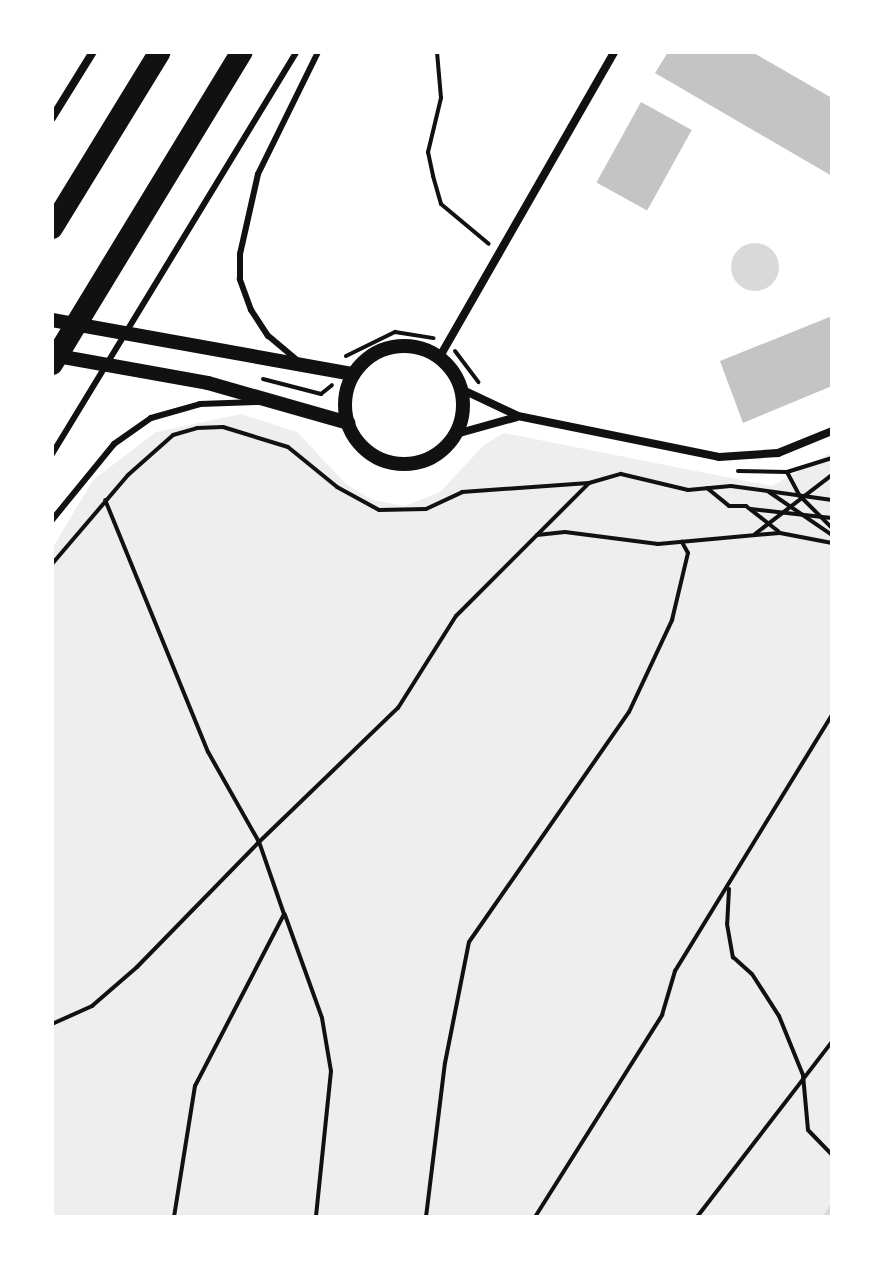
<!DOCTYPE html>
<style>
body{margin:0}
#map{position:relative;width:884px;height:1269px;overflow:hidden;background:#fff;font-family:"Source Sans 3",sans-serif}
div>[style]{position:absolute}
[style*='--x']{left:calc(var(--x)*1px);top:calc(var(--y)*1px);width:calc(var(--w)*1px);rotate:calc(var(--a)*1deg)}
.green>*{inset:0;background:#eee}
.water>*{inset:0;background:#d9d9d9}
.round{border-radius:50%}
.stream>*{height:6px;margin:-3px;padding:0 3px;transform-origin:3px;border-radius:3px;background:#d9d9d9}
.building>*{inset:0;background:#c4c4c4;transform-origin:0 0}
.path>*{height:4px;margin:-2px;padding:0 2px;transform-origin:2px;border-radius:2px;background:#111}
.service>*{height:6px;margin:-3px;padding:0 3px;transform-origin:3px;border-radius:3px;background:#111}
.minor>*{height:8px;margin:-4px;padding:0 4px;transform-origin:4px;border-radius:4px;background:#111}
.tertiary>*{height:14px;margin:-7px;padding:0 7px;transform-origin:7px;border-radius:7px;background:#111}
.tertiary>.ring{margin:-7px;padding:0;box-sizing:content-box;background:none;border:14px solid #111;border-radius:50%}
.motorway>*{height:22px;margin:-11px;padding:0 11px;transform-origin:11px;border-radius:11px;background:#111}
span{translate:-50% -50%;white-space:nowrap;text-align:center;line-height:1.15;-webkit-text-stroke:8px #fff;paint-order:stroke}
.frame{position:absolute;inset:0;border:54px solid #fff;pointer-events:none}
</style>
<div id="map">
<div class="green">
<i style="clip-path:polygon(241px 414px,297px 432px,347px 485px,373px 500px,405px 506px,440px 492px,484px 445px,504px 433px,772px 486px,832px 452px,832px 1217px,52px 1217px,52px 549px,93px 480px,156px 432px)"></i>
</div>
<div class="water">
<i class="round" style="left:731px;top:243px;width:48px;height:48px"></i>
</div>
<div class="stream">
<i style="--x:826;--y:1217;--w:12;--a:-59"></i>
</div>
<div class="building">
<i style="clip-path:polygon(668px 52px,752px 52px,832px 98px,832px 176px,655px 73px)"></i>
<i style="left:641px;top:102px;width:58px;height:92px;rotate:29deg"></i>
<i style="clip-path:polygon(832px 316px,832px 386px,743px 423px,720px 361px)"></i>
</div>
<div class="path">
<i style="--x:437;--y:52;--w:46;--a:85"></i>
<i style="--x:441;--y:98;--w:56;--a:103.5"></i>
<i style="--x:428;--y:152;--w:25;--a:78"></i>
<i style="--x:433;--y:176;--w:29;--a:74"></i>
<i style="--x:441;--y:204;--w:62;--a:39.8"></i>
<i style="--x:455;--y:351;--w:39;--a:53"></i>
<i style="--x:346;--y:356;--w:55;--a:-26.1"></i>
<i style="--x:395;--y:332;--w:39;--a:9"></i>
<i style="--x:263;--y:379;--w:60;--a:14.5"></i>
<i style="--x:321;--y:394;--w:14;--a:-39"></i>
<i style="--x:738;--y:471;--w:49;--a:1.2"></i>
<i style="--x:787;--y:472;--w:47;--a:-17.3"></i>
<i style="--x:787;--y:472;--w:27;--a:62"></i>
<i style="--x:800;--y:496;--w:45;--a:45"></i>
<i style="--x:707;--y:488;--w:28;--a:39"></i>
<i style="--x:729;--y:506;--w:17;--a:0"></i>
<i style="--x:746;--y:506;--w:41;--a:38"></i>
<i style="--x:769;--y:492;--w:76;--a:34.3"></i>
<i style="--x:751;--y:509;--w:81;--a:6.3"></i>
<i style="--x:755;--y:534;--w:97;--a:-37.5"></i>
<i style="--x:537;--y:535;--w:28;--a:-6"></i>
<i style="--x:565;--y:532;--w:94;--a:7.4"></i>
<i style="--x:658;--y:544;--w:122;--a:-5.2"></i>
<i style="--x:780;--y:533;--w:53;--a:10.9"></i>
<i style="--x:52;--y:564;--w:117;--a:-49.5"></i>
<i style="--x:128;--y:475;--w:60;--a:-41.6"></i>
<i style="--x:173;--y:435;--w:25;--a:-16"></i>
<i style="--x:197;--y:428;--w:26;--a:-2"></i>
<i style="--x:223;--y:427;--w:68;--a:17.1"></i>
<i style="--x:288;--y:447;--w:63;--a:39.2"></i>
<i style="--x:337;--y:487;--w:48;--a:28.7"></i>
<i style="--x:379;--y:510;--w:47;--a:-1.2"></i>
<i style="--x:426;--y:509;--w:40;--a:-25"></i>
<i style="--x:462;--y:492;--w:127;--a:-4.1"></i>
<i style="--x:729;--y:889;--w:35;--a:93"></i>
<i style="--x:727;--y:924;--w:34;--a:80"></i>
<i style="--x:733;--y:957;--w:25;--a:42"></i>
<i style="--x:752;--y:974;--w:50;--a:57.3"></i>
<i style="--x:779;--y:1016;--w:64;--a:67.9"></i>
<i style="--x:803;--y:1075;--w:55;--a:84.8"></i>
<i style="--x:808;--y:1130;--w:35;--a:46"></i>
<i style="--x:285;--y:915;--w:109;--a:70.2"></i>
<i style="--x:322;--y:1018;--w:54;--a:80.4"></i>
<i style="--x:331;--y:1071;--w:147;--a:95.9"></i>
<i style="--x:52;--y:1024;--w:44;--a:-24.2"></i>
<i style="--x:92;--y:1006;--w:60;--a:-40.9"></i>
<i style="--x:137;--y:967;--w:175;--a:-45.7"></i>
<i style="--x:259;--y:842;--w:103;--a:-119.5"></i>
<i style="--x:208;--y:752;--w:272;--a:-112.2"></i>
<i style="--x:174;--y:1217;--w:133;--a:-80.9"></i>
<i style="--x:195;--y:1086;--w:194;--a:-62.6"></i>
<i style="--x:284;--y:914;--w:76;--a:-109.1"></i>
<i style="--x:259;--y:842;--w:193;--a:-44"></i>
<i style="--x:398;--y:708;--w:109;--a:-57.8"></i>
<i style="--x:456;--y:616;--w:188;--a:-45"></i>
<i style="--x:589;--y:483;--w:33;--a:-16"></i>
<i style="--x:621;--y:474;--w:69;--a:13.4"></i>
<i style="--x:688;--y:490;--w:43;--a:-5.3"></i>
<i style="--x:731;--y:486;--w:102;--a:7.9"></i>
<i style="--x:426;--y:1217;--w:155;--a:-83"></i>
<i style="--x:445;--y:1063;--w:123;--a:-78.8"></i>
<i style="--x:469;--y:942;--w:280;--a:-55.2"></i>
<i style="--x:629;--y:712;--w:102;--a:-64.9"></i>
<i style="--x:672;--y:620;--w:69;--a:-76.6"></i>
<i style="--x:688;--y:553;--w:13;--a:-119"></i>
<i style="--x:535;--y:1217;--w:239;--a:-57.8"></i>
<i style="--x:662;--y:1015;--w:46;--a:-73.5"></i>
<i style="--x:675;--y:971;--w:300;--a:-58.5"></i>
<i style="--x:697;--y:1217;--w:221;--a:-52.4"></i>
</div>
<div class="service">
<i style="--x:297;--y:360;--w:38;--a:-140"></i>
<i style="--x:268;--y:336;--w:31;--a:-123"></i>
<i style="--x:251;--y:310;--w:33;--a:-110"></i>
<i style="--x:240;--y:279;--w:25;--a:-90"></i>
<i style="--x:240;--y:254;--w:82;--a:-77.3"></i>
<i style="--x:258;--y:174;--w:136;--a:-63.8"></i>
<i style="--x:52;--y:454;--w:470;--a:-58.7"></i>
<i style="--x:52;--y:520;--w:98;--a:-50.8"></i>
<i style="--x:114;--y:444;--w:45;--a:-35.1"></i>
<i style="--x:151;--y:418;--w:51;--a:-15.9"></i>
<i style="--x:200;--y:404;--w:58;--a:-2"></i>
</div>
<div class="minor">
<i style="--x:52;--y:118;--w:78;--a:-58.2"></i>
<i style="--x:439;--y:358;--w:353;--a:-60.2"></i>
<i style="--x:461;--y:389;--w:63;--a:25.3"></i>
<i style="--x:518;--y:416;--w:205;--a:11.5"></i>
<i style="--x:719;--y:457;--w:59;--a:-3.9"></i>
<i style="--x:778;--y:453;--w:58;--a:-22.2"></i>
<i style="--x:456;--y:434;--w:63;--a:-15.6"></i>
</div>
<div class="tertiary">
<i style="--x:52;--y:320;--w:306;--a:10.2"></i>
<i class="ring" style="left:345px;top:346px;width:104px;height:104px"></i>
<i style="--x:52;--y:355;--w:158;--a:10.2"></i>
<i style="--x:208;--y:383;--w:146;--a:15.9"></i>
</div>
<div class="motorway">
<i style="--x:52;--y:228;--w:206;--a:-58.5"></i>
<i style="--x:52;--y:364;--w:365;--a:-58.7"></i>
</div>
<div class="frame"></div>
</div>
